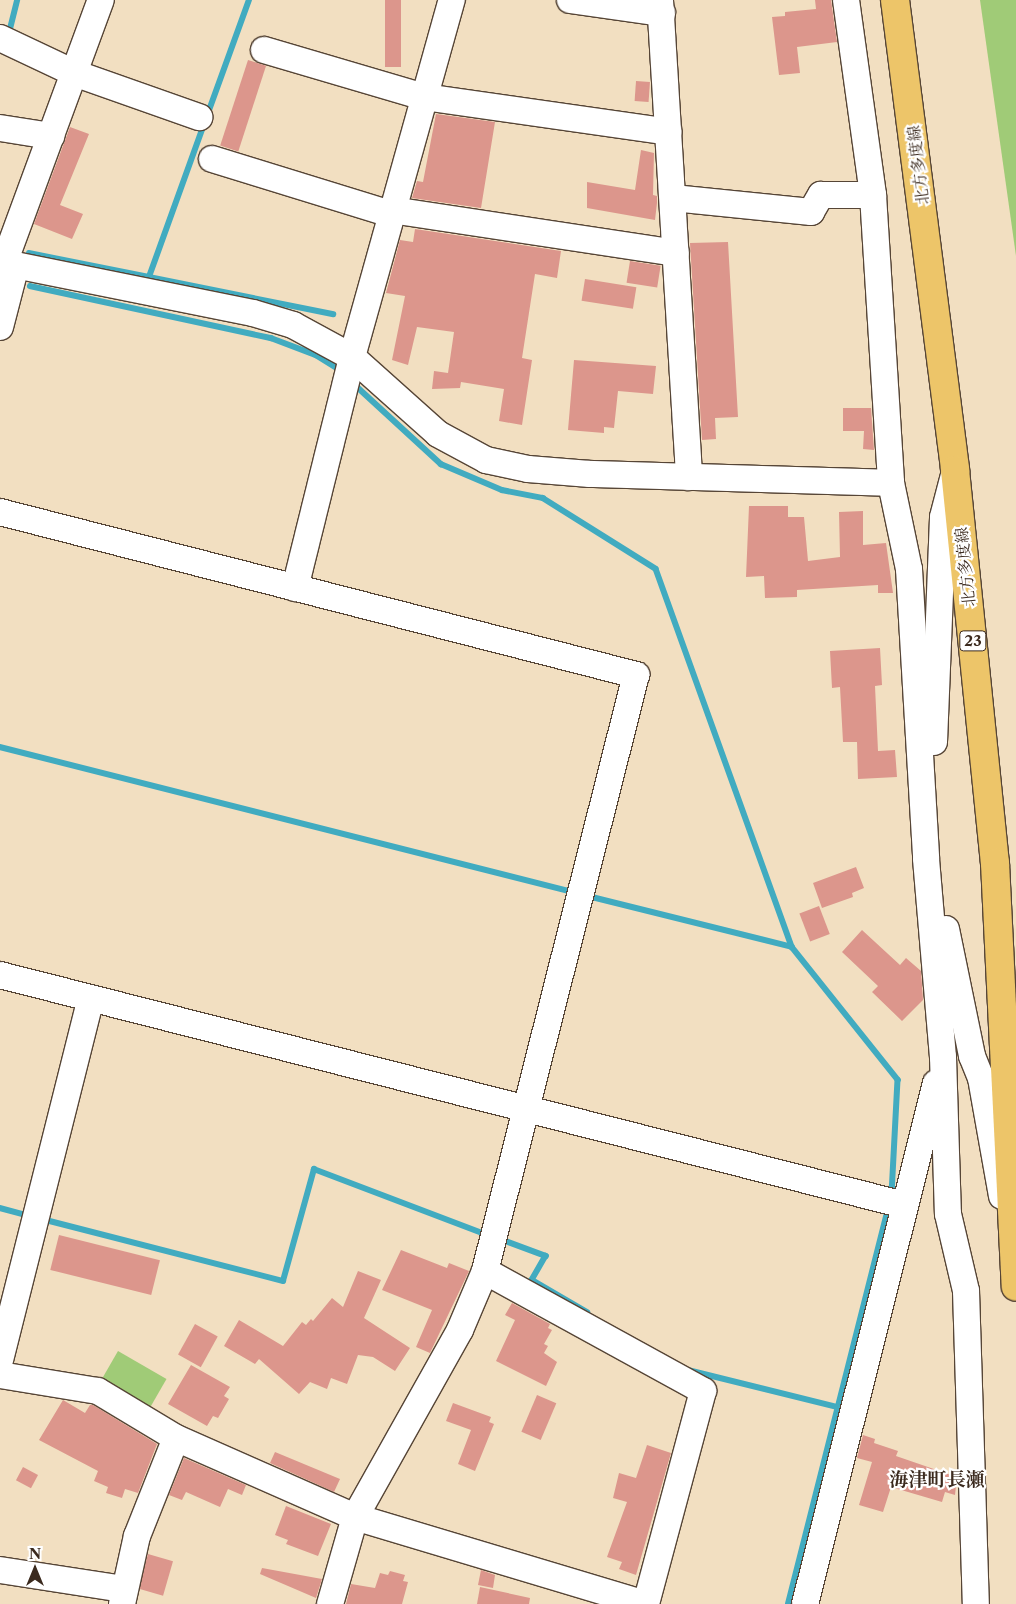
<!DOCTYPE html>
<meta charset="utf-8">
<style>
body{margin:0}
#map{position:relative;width:1016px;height:1604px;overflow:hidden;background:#f2dfc1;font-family:"Libre Caslon Text","Noto Serif JP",serif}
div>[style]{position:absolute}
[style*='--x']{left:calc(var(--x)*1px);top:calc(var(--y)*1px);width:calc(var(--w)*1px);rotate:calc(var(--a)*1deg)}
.green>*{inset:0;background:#a0cb77;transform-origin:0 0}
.stream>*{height:5.5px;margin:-2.75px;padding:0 2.75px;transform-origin:2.75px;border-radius:2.75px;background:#41abc0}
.building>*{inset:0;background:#dc968c;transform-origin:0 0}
.roads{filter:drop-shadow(1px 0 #564536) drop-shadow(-1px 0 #564536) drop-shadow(0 1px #564536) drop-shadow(0 -1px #564536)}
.minor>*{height:26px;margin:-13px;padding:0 13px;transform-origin:13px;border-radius:13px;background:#fff}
.major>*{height:28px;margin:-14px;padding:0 14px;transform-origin:14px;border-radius:14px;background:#edc569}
span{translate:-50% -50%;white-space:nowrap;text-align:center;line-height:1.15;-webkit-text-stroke:4.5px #fff;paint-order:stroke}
.shield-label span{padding:1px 4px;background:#fff;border:1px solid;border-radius:4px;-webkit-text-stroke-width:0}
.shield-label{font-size:15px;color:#3b2a1e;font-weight:700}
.street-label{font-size:16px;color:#3b2a1e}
.quarter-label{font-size:19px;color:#3b2a1e;font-weight:700}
.north{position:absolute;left:10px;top:1544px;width:50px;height:50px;-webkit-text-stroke:4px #fff;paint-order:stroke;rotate:0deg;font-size:14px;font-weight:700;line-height:20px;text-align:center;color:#3b2a1e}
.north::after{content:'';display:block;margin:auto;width:18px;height:22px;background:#3b2a1e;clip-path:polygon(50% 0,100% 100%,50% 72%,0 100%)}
</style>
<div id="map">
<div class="green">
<i style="clip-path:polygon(980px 0,1016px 0,1016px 256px)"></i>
<i style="left:118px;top:1351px;width:56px;height:36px;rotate:30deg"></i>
</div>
<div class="stream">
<i style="--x:9;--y:33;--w:34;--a:-76"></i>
<i style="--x:207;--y:116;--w:123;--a:-70.1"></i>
<i style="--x:29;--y:253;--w:122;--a:11.3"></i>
<i style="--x:149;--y:277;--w:163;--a:-70.2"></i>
<i style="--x:149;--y:277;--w:188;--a:11.4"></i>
<i style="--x:30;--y:286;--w:247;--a:12.2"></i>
<i style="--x:271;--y:338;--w:48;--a:20.7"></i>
<i style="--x:316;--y:355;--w:28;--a:32"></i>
<i style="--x:353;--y:383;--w:120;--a:42.6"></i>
<i style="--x:441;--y:464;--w:66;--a:23.1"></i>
<i style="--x:502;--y:490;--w:42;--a:11"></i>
<i style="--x:543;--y:498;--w:133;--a:32.1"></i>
<i style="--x:656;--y:569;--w:402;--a:70.2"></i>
<i style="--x:792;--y:947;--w:170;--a:51.4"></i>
<i style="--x:898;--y:1080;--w:114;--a:93"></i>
<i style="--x:0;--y:747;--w:591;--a:14.2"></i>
<i style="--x:588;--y:896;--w:210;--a:14"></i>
<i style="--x:0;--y:1208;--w:30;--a:15"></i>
<i style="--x:42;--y:1219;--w:249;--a:14.4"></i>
<i style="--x:283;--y:1281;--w:116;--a:-74.5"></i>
<i style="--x:314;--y:1169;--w:186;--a:20.8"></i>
<i style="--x:500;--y:1239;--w:49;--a:20.3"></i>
<i style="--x:546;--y:1256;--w:28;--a:120"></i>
<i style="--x:532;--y:1280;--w:64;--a:30.2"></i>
<i style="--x:688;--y:1370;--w:154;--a:13.9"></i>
<i style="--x:788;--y:1604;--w:406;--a:-75.8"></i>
</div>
<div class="building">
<i style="left:385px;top:0;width:16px;height:67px"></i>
<i style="clip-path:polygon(815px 0,831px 0,837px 42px,797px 47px,800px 73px,779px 75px,772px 17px,785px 16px,785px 12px,816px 9px)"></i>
<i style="left:248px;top:60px;width:19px;height:90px;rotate:18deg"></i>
<i style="left:636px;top:81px;width:14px;height:20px;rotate:4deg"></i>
<i style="clip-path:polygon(436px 114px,495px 122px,481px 208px,412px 198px,417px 181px,423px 182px)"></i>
<i style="clip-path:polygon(70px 127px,89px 134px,60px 205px,83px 214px,72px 239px,34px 224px)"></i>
<i style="clip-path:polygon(641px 150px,654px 153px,653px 195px,657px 196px,657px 203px,655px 220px,587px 208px,587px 182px,635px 190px)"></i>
<i style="clip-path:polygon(415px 229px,561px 251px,557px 278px,535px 274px,522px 358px,532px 360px,522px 425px,499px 421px,504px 389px,461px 382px,460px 388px,432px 389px,434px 371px,448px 373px,454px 332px,417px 327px,408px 365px,392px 360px,405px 296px,386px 293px,400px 240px,413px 242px)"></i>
<i style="clip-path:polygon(728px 242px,738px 417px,715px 418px,716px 439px,702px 440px,690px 243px)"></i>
<i style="left:630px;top:261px;width:31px;height:22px;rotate:9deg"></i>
<i style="left:585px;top:279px;width:52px;height:22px;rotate:9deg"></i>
<i style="clip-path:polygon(574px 360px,656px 366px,653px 394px,618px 391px,614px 428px,604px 427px,604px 433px,568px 430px)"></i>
<i style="clip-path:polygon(843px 408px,871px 408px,874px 450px,863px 449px,864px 431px,843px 431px)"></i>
<i style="clip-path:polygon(749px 506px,788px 506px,788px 517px,804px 517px,808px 561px,840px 557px,839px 512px,863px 511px,863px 545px,886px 543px,893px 593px,878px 593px,878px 585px,797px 590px,797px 597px,765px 598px,764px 576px,746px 577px)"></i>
<i style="clip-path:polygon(880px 648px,882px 685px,875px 686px,878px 751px,895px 750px,897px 777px,858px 779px,857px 742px,843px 742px,840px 687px,832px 688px,830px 651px)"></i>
<i style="clip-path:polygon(856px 867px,864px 888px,852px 893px,853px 897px,822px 908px,813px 883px)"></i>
<i style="left:819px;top:906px;width:30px;height:21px;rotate:69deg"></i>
<i style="clip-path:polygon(862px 930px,900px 965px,906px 958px,921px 971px,923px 1000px,902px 1021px,872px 992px,878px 986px,842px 952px)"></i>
<i style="left:59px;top:1235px;width:104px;height:36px;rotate:14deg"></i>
<i style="clip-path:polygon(401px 1250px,447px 1268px,449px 1263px,469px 1271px,430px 1353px,416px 1347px,432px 1310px,382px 1290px)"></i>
<i style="clip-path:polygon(358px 1271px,381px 1280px,364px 1318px,410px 1348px,395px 1371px,373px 1357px,358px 1355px,347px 1384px,331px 1378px,327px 1389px,310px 1382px,299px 1394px,259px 1359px,255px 1364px,224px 1346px,239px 1320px,283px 1346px,302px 1322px,306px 1325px,311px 1319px,313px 1321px,332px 1298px,343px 1307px)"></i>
<i style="clip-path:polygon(512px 1303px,550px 1324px,548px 1328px,552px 1330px,544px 1344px,548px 1346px,544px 1353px,557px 1362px,546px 1386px,496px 1361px,515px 1320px,505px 1315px)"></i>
<i style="left:195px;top:1324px;width:26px;height:35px;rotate:29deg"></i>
<i style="clip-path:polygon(191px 1365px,230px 1387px,224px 1396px,229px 1399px,218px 1418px,213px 1416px,207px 1426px,168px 1404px)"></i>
<i style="left:537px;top:1395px;width:21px;height:40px;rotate:23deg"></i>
<i style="clip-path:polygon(63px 1400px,85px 1413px,90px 1405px,93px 1405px,157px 1444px,138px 1493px,125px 1489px,122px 1498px,106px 1493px,108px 1487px,94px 1481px,98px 1471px,39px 1440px)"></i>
<i style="clip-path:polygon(453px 1403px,491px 1417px,489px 1422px,494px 1424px,475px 1471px,458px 1464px,471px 1430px,446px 1421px)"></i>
<i style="clip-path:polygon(863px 1435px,875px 1439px,874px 1443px,898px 1451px,896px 1456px,957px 1477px,955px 1495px,945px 1492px,942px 1502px,891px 1487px,883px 1512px,859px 1505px,872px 1462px,857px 1458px)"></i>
<i style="clip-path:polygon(647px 1445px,671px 1453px,636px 1575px,619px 1569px,622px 1562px,607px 1557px,627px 1502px,613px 1498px,619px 1473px,636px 1478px)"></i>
<i style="clip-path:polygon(275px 1452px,340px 1479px,334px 1492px,270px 1463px)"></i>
<i style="clip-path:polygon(184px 1458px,246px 1485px,242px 1495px,228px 1489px,220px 1507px,186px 1492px,182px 1500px,169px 1495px)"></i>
<i style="left:23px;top:1467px;width:17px;height:15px;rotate:28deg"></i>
<i style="clip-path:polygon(286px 1506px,331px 1524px,318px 1556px,286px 1544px,288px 1540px,275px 1535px)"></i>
<i style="left:148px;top:1554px;width:26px;height:36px;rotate:16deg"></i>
<i style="clip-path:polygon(262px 1568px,322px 1579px,316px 1598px,260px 1574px)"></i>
<i style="clip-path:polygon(481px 1570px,495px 1575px,493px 1588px,478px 1585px)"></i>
<i style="clip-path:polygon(390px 1571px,405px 1575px,403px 1581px,408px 1582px,402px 1604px,346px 1604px,351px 1584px,375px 1588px,380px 1573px,388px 1575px)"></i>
<i style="clip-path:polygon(480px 1587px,530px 1598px,529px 1604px,477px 1604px)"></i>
</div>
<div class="roads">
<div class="minor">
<i style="--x:570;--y:0;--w:93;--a:8"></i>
<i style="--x:660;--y:0;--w:478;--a:86.5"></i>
<i style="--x:846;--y:0;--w:197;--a:82.1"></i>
<i style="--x:873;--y:195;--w:289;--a:86.4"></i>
<i style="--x:891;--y:483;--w:88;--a:78.2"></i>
<i style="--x:909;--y:569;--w:290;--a:86.6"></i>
<i style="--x:926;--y:859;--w:199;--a:85.1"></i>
<i style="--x:943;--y:1057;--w:157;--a:88.2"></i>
<i style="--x:948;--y:1214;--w:79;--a:76.8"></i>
<i style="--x:966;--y:1291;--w:313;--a:88.2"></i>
<i style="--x:0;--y:38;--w:82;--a:25.3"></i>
<i style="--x:74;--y:73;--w:133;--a:19.4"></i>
<i style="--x:264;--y:50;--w:167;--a:16.4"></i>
<i style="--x:424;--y:97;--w:247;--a:8.1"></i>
<i style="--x:0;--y:128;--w:52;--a:8.9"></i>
<i style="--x:212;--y:159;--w:187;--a:17.1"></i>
<i style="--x:673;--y:198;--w:139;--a:5.8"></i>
<i style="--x:811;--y:212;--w:20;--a:-60"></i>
<i style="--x:821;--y:195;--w:52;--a:0"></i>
<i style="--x:392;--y:210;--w:287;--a:8.6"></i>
<i style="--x:0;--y:262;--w:258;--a:11.4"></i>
<i style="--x:253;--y:313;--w:42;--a:16.7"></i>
<i style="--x:293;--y:325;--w:67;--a:28.5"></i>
<i style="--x:352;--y:357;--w:115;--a:41.8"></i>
<i style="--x:438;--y:434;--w:55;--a:28.4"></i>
<i style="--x:486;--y:460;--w:43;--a:12.1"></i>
<i style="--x:528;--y:469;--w:62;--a:4.6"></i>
<i style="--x:590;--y:474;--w:301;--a:1.7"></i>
<i style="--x:4;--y:263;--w:280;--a:-69.8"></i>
<i style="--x:0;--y:327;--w:64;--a:-75.5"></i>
<i style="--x:0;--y:512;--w:657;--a:14.37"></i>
<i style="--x:636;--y:675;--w:615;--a:104.22"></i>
<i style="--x:485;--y:1271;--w:64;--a:113"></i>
<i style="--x:460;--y:1330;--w:214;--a:119.3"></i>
<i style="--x:355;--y:1517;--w:91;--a:106"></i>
<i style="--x:295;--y:588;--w:238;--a:-76.1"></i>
<i style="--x:352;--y:357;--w:371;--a:-74.4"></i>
<i style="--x:934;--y:742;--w:225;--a:-87.7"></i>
<i style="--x:943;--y:517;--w:43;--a:-75.3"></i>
<i style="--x:946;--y:929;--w:130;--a:78.4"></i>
<i style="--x:972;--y:1056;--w:24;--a:68"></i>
<i style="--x:981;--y:1078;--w:120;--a:79.9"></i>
<i style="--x:0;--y:975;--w:933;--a:14.27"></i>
<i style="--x:485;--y:1271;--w:249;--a:28.8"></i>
<i style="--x:703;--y:1391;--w:220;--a:105"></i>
<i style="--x:0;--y:1360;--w:373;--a:-75.9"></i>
<i style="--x:0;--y:1375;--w:99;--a:9.3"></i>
<i style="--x:98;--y:1391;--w:91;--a:31.1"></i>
<i style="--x:176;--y:1438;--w:196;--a:23.8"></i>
<i style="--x:355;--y:1517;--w:303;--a:16.7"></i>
<i style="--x:0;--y:1570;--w:124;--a:8.8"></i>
<i style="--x:122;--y:1604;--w:70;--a:-77.6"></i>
<i style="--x:137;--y:1536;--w:105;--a:-68.3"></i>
<i style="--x:805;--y:1604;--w:537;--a:-75.89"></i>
</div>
<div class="major">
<i style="--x:895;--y:0;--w:474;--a:82.7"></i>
<i style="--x:955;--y:470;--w:395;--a:84.2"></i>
<i style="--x:995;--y:863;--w:424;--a:87.2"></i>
</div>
</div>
<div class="shield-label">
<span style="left:973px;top:641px">23</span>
</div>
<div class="street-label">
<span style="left:918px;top:165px;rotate:-97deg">北方多度線</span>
<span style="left:965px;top:567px;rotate:-96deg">北方多度線</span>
</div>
<div class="quarter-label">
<span style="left:937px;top:1480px">海津町長瀬</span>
</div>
<div class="north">N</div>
</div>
